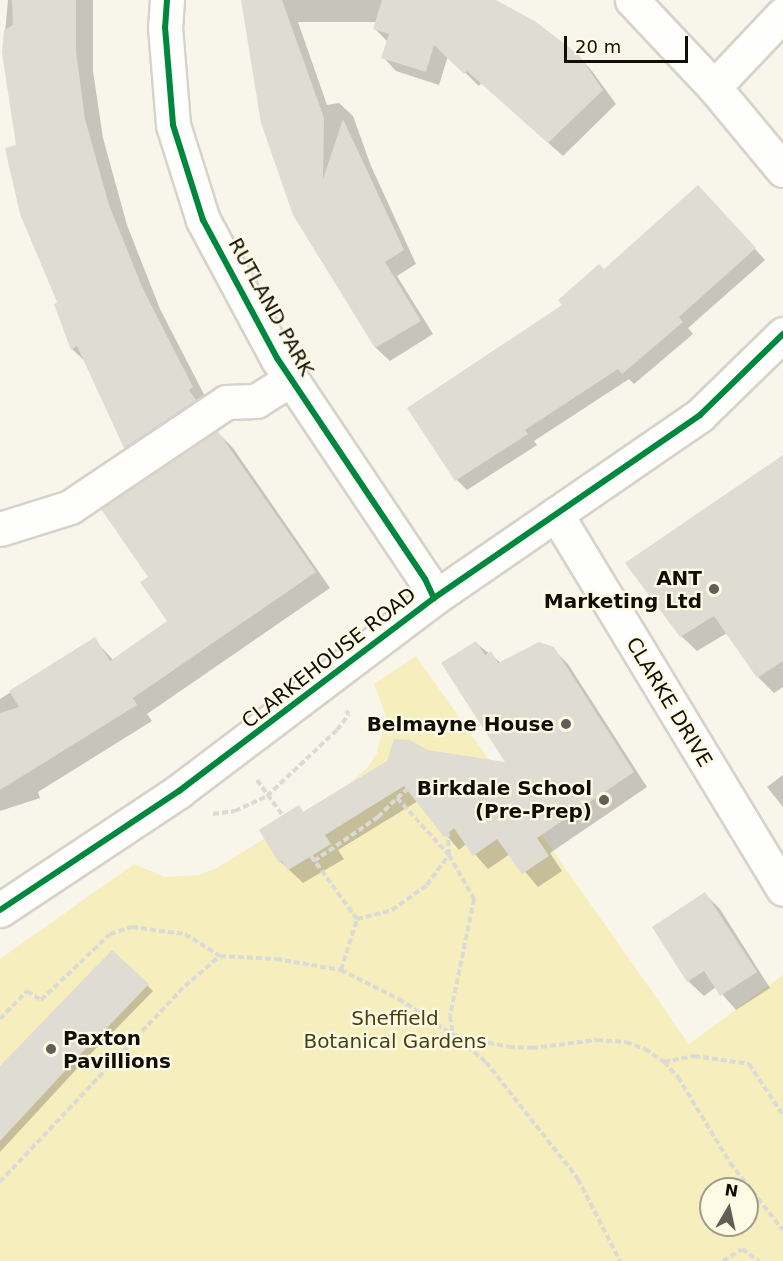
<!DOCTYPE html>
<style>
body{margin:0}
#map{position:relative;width:783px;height:1261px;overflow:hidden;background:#f8f6ea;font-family:"DejaVu Sans",sans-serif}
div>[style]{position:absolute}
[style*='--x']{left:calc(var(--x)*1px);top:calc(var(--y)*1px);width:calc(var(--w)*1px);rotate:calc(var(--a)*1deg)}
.green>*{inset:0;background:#f7eebe}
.shadow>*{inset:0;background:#0003}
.building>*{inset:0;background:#dedcd3}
.path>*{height:4px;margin-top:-2px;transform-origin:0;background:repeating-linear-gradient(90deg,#dadad6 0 6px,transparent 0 9px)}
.roads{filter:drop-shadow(2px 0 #d5d3ca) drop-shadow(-2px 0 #d5d3ca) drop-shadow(0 2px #d5d3ca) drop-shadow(0 -2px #d5d3ca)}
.minor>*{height:33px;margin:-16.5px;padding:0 16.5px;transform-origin:16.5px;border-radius:16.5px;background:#fefefc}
.major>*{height:33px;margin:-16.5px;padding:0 16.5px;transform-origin:16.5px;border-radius:16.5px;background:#fefefc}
.cycleway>*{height:6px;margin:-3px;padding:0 3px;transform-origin:3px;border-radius:3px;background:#00873e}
.dots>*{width:16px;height:16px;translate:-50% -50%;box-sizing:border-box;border:3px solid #fefae4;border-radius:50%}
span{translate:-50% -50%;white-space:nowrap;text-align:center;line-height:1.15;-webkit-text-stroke:4.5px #fefae4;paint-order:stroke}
.street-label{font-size:20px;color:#100e07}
.poi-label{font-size:20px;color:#100e07;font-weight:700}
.right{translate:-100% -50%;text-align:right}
.left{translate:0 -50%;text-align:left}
.park-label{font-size:20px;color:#473e12}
.north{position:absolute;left:699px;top:1177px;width:60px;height:60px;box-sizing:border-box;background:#fefae4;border:2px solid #9f9c8c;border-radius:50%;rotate:9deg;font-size:16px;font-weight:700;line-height:24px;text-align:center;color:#100e07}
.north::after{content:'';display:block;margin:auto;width:21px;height:27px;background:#615f56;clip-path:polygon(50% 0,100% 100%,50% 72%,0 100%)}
.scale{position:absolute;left:564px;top:36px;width:124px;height:27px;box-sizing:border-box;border:3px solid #100e07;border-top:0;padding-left:8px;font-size:18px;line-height:21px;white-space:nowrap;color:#100e07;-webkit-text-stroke:4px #fefae4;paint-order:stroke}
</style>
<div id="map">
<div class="green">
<i style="clip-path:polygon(evenodd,416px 656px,689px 1044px,783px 975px,783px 1261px,0 1261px,0 959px,134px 864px,165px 877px,198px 875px,215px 869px,264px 839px,259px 830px,299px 805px,303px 812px,350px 783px,367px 768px,377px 753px,386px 717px,374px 684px,416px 656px,711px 1189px,747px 1189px,747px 1225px,711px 1225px,711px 1189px)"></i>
</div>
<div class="shadow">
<i style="clip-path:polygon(8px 0,93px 0,93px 71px,103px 138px,127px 225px,160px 309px,210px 406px,144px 465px,126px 447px,87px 363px,72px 349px,59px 303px,18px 146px,3px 54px)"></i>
<i style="clip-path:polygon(247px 0,493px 0,578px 56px,592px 71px,616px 104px,563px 156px,481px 83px,479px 86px,448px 56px,439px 85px,396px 71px,383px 57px,388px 42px,374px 28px,376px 22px,298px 22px,327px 105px,339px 103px,353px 116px,371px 166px,416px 264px,397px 276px,433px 334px,390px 361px,376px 348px,294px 215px)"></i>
<i style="clip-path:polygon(709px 198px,765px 260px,688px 328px,693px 334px,634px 384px,629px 379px,534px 441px,537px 445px,467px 490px,457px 480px,564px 305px,604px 271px)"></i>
<i style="clip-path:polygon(217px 432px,233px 448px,330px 588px,147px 714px,152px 721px,38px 792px,40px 798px,0 811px,0 699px,94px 639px,113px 660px,169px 622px)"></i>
<i style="clip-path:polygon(783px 456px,783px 687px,774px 693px,758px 677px,727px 633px,697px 651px,681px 636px)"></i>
<i style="clip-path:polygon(476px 643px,501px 663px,553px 649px,568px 664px,647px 787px,550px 853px,562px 871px,538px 887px,510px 854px,488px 869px,466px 844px,459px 850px,418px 801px,338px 850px,344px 859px,303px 883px,281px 862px,261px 831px,299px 807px,304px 813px,427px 751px,508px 764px)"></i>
<i style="clip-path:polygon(783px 775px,783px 807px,767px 787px)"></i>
<i style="clip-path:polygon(705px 894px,720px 909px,770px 988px,736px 1010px,716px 987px,704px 996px,688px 981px)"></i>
<i style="clip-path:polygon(112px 952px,153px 991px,110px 1035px,109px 1034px,0 1152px,0 1068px)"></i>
</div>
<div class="building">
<i style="clip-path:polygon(12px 0,76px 0,76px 51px,85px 119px,109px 205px,143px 289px,193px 387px,189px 390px,196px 400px,124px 448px,77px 346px,71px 350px,54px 304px,57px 302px,20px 214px,5px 148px,16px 145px,2px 53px,4px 30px,13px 25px)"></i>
<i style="clip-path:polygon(241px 0,282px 0,324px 118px,323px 179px,343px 119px,404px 250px,385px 262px,421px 321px,375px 348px,293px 215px,261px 123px)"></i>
<i style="clip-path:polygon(382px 0,496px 0,536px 22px,579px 55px,603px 90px,548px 143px,467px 71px,464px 74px,434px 45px,426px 72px,381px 58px,389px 34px,373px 29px)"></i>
<i style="clip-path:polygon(698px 185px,756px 248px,679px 317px,683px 322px,622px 374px,618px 369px,525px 430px,528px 434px,455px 481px,407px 408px,562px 305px,558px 300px,599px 264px,604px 269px)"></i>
<i style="clip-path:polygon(217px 430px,316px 572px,133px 698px,137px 705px,0 790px,0 713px,19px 707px,9px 691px,95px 637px,110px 661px,167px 621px,140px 582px,148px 577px,101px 509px)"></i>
<i style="clip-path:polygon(783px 455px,783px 661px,757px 678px,714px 616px,680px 637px,625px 563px)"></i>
<i style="clip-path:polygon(476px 641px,485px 655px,491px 651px,498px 663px,539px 642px,554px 647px,634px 772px,537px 838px,549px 856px,522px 874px,497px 839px,473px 856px,454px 828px,444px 837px,404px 786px,325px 835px,331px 844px,288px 870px,282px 861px,279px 863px,259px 830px,299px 805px,303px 812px,387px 761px,394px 739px,410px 740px,428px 750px,505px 762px,441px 663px)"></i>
<i style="clip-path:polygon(705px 892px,757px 972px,720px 996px,704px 971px,687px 982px,652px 927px)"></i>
<i style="clip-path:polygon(112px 950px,149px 984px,104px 1031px,103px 1030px,0 1141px,0 1066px)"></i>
</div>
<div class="path">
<i style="--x:257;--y:780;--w:44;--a:54.2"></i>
<i style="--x:397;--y:798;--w:16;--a:-40"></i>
<i style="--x:213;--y:814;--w:22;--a:-8"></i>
<i style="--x:235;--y:811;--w:35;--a:-25"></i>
<i style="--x:267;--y:796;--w:96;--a:-43.3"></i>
<i style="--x:337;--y:730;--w:20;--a:-53"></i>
<i style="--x:349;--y:714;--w:4;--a:-135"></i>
<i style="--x:311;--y:856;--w:78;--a:53.9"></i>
<i style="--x:314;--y:861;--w:78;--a:-34.5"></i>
<i style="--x:378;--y:817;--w:27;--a:-45"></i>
<i style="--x:397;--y:798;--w:77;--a:47.6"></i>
<i style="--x:449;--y:855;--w:51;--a:60.4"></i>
<i style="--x:474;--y:899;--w:119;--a:101.6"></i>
<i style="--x:450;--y:1016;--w:19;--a:81"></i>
<i style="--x:453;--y:1035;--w:57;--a:12.1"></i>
<i style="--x:509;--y:1047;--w:23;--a:2"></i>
<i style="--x:532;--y:1048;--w:65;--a:-7"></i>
<i style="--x:597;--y:1040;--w:29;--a:4"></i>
<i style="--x:626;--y:1042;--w:20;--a:20"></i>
<i style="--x:645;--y:1049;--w:23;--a:34"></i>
<i style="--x:664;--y:1062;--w:21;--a:47"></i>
<i style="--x:678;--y:1077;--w:100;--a:58.8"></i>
<i style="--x:730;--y:1163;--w:85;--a:51.7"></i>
<i style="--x:341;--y:970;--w:53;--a:-72.6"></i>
<i style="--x:357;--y:919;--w:36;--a:-14"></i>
<i style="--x:392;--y:910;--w:43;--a:-35.5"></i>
<i style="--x:427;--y:885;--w:37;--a:-54"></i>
<i style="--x:449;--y:855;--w:22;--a:-93"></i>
<i style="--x:0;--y:1019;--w:39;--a:-46"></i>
<i style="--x:27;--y:991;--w:17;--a:33"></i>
<i style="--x:41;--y:1000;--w:95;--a:-43.7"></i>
<i style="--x:110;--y:934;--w:23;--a:-18"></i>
<i style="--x:132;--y:927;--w:53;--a:7.5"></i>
<i style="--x:185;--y:934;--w:41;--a:32.2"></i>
<i style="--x:220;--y:956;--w:56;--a:3.1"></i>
<i style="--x:276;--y:959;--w:66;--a:9.6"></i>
<i style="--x:341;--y:970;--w:65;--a:26.6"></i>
<i style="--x:399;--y:999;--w:65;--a:33.7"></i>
<i style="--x:453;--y:1035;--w:43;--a:39.3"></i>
<i style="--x:486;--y:1062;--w:149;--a:51.8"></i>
<i style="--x:578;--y:1179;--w:92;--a:62.9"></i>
<i style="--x:664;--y:1062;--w:31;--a:-11"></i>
<i style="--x:694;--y:1056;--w:56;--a:8.3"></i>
<i style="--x:749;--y:1064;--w:61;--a:56.3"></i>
<i style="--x:0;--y:1182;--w:270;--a:-46.7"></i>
<i style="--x:185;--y:986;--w:46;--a:-40.6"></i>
<i style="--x:723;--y:1261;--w:22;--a:-32"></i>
<i style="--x:742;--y:1249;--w:21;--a:35"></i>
</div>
<div class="roads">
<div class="minor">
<i style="--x:167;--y:0;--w:27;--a:94"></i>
<i style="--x:165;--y:27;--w:98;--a:85.3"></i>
<i style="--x:173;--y:125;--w:100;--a:72.5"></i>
<i style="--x:203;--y:220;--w:157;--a:61.8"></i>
<i style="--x:277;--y:358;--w:266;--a:56.2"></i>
<i style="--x:425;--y:579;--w:21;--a:65"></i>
<i style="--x:632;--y:0;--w:120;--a:46.7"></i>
<i style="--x:714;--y:87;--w:108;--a:50.3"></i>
<i style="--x:714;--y:87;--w:100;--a:-46.6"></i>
<i style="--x:556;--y:514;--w:438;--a:58.8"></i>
<i style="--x:0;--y:529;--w:73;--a:-17.4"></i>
<i style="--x:70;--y:507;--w:188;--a:-33.9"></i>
<i style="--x:226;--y:402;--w:30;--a:-2"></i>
<i style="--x:256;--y:401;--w:41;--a:-32.2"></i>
</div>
<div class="major">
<i style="--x:0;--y:910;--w:215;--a:-33.6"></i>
<i style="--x:179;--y:791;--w:320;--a:-37.1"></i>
<i style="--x:434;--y:598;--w:323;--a:-34.5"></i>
<i style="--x:700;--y:415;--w:116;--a:-44.3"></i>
</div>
</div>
<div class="cycleway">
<i style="--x:167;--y:0;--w:27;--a:94"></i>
<i style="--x:165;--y:27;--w:98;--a:85.3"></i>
<i style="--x:173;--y:125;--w:100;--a:72.5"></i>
<i style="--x:203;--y:220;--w:157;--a:61.8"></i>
<i style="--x:277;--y:358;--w:266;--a:56.2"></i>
<i style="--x:425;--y:579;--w:21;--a:65"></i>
<i style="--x:0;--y:910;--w:215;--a:-33.6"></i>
<i style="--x:179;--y:791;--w:320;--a:-37.1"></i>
<i style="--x:434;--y:598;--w:323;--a:-34.5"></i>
<i style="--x:700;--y:415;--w:116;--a:-44.3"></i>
</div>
<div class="dots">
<i style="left:714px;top:589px;background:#615f56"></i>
<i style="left:566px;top:724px;background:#615f56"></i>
<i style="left:604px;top:800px;background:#615f56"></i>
<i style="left:51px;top:1049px;background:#615f56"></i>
</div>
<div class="street-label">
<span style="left:271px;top:307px;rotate:61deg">RUTLAND PARK</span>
<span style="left:329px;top:658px;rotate:-38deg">CLARKEHOUSE ROAD</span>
<span style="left:669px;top:702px;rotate:59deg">CLARKE DRIVE</span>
</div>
<div class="poi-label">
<span class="right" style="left:702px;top:590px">ANT<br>Marketing Ltd</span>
<span class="right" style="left:554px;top:724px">Belmayne House</span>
<span class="right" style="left:592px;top:800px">Birkdale School<br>(Pre-Prep)</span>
<span class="left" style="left:63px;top:1050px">Paxton<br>Pavillions</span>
</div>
<div class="park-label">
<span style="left:395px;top:1030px">Sheffield<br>Botanical Gardens</span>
</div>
<div class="north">N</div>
<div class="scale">20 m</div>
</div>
